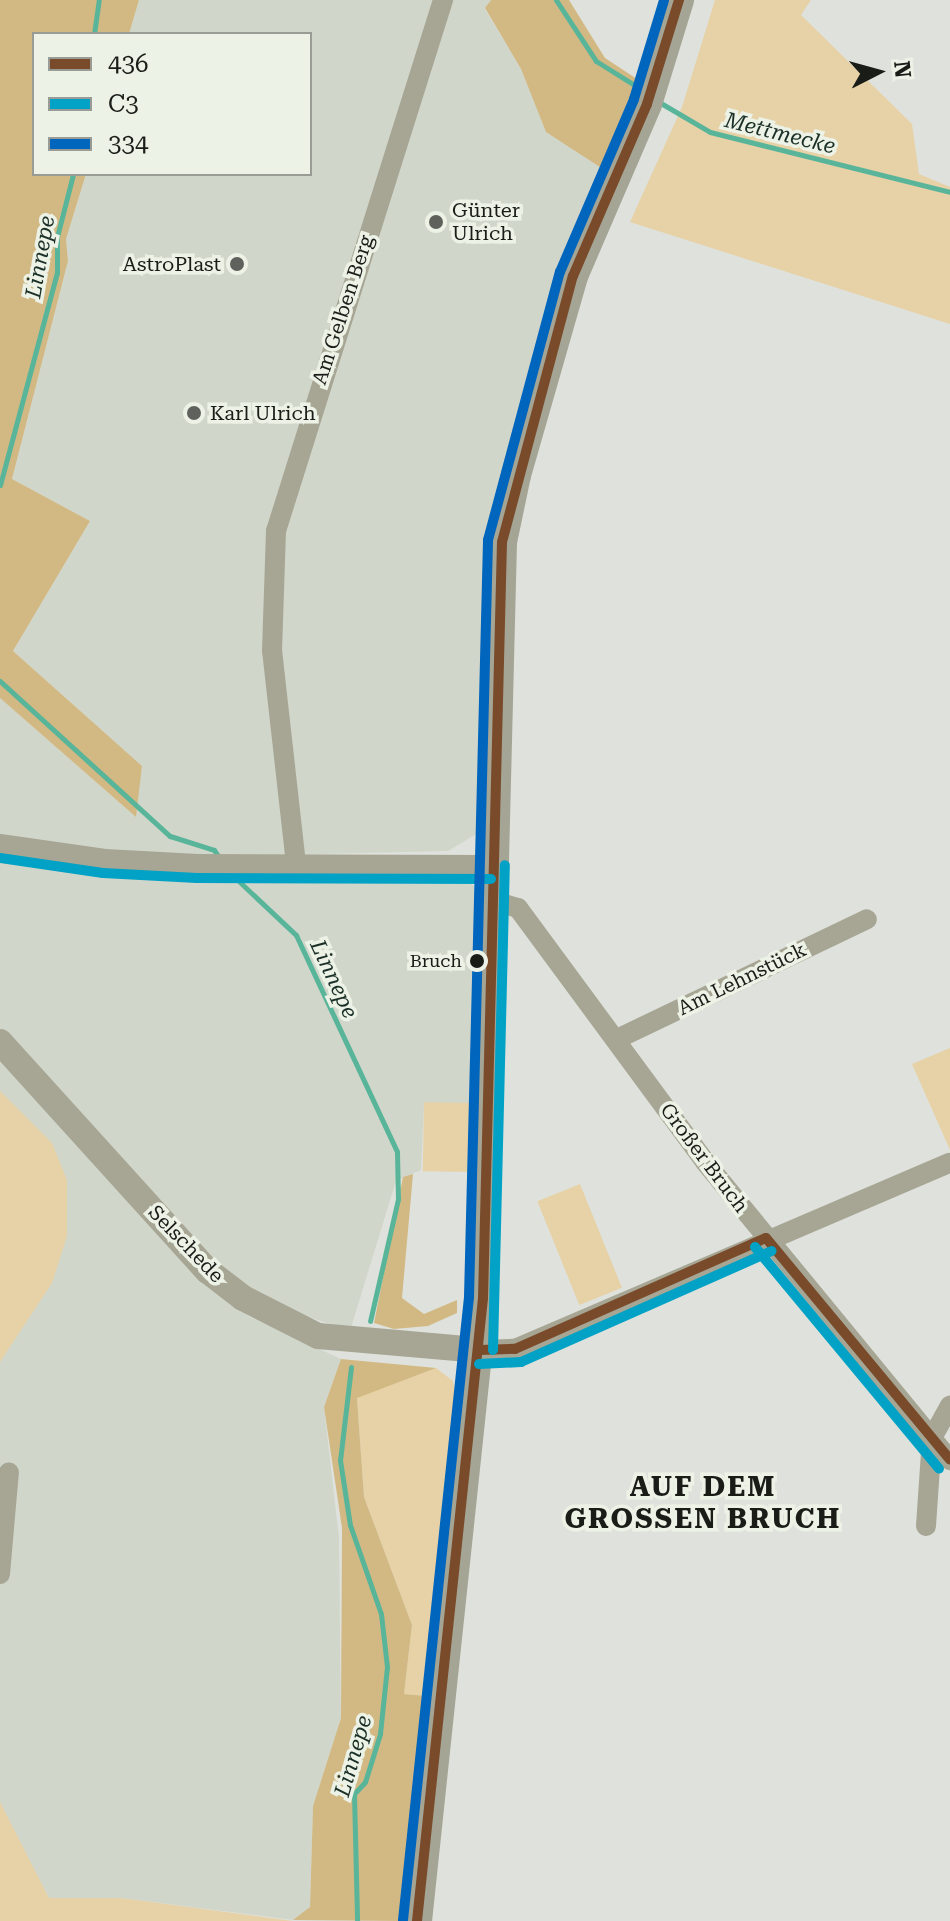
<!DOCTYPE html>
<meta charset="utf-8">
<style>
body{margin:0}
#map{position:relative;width:950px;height:1921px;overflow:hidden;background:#dfe2dc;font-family:"Roboto Serif",serif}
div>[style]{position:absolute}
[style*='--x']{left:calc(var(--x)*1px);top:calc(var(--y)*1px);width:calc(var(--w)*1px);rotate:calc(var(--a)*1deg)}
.built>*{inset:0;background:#d1d6ca}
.green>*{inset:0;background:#e7d1a6;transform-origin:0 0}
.forest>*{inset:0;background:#d2b983}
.stream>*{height:5px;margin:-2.5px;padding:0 2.5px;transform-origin:2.5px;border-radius:2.5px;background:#59b599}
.minor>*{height:20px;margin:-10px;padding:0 10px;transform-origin:10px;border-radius:10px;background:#a7a694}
.tertiary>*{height:26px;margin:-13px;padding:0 13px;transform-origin:13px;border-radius:13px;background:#a7a694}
.secondary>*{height:30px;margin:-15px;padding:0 15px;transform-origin:15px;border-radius:15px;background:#a5a595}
.bus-1>*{height:10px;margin:-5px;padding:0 5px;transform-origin:5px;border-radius:5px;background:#7a4b2a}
.bus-2>*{height:10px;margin:-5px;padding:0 5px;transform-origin:5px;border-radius:5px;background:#01a2c5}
.bus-3>*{height:10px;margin:-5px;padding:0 5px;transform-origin:5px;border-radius:5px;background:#0065bd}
.dots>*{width:22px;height:22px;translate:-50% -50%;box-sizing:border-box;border:4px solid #edf2e6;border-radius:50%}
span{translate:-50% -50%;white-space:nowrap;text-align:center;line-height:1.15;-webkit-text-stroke:7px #edf2e6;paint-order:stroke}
.bus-label{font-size:18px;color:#1a1c18}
.right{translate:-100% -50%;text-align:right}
.poi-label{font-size:20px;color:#1a1c18}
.left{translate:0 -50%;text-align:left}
.street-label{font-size:20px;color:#1a1c18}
.water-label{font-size:22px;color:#1a2f27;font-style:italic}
.district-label{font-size:28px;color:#1a1c18;font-weight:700;letter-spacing:2px}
.legend{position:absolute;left:32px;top:32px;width:280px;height:144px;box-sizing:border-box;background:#edf2e6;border:2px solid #999c94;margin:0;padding:10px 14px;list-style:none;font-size:24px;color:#1a1c18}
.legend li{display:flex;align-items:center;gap:16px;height:40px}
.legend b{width:40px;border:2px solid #999c94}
.north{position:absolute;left:838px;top:32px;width:80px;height:80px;-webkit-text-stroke:6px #edf2e6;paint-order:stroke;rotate:84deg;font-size:22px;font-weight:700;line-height:32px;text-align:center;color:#1a1c18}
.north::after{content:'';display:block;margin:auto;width:28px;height:36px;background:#1a1c18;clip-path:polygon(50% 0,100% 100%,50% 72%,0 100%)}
</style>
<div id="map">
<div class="built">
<i style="clip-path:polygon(139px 0,491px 0,485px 9px,521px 69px,546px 131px,606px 171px,555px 281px,487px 529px,478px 833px,448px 851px,105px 859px,0 846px,0 698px,135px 816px,142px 766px,13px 651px,90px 521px,12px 479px,68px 261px,66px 239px,86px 174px,310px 174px,310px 34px,129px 34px)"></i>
<i style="clip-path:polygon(0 858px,166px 874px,442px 872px,462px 875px,474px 886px,478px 907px,473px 1103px,424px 1105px,421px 1170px,396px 1181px,350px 1331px,288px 1310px,239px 1283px,158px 1205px,0 1028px)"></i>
<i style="clip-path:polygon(0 1054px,198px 1270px,248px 1316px,341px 1359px,324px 1407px,339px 1538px,341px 1718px,313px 1807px,310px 1908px,293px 1920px,121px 1898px,49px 1898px,0 1802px)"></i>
</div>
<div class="green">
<i style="clip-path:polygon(715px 0,811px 0,801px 15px,912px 124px,919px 174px,950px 187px,950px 324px,630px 222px,682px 107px)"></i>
<i style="clip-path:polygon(950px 1048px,950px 1150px,912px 1064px)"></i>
<i style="clip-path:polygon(0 1091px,52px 1143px,67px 1180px,67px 1236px,52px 1283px,0 1362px)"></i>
<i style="left:473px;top:1103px;width:69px;height:49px;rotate:91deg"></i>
<i style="left:580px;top:1184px;width:112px;height:46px;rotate:68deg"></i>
<i style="clip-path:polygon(436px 1368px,453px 1381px,460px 1421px,426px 1696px,404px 1694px,412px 1625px,364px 1497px,357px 1397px)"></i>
<i style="clip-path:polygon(0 1802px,49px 1898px,121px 1898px,293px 1921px,0 1921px)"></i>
</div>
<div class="forest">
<i style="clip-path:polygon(0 0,139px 0,129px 34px,34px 34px,34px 174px,86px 174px,66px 239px,68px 261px,12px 479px,90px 521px,13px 651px,142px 766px,136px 817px,0 698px)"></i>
<i style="clip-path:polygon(491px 0,569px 0,605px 58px,640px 81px,606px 171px,546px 132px,521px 69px,485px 8px)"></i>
<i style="clip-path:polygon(413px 1174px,402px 1298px,424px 1314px,457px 1300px,457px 1313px,428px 1326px,394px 1329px,374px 1323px,403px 1177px)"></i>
<i style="clip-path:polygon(341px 1359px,436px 1368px,357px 1398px,364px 1497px,412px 1625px,404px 1694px,426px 1696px,400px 1921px,293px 1920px,310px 1907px,313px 1806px,341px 1718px,342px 1528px,324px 1407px)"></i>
</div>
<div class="stream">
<i style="--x:556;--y:0;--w:73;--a:56.7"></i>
<i style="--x:596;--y:61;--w:53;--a:31.9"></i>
<i style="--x:94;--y:34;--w:34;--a:-82"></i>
<i style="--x:659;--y:102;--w:59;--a:30.5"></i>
<i style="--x:710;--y:132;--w:247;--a:14"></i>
<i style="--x:0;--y:485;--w:220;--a:-75"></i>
<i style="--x:57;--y:273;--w:36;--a:-90"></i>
<i style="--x:57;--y:237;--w:65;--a:-75.7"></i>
<i style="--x:0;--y:681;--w:230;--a:42.4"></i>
<i style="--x:170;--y:836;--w:46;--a:17.7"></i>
<i style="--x:214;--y:850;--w:11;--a:56"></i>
<i style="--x:227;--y:870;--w:95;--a:43.3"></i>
<i style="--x:296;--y:935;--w:239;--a:65"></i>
<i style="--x:397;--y:1152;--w:47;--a:88.8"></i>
<i style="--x:398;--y:1199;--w:125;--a:102.9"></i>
<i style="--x:351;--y:1367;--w:94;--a:96.7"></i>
<i style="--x:340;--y:1460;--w:66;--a:81.3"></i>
<i style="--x:350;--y:1525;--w:94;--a:70.8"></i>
<i style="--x:381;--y:1614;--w:53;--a:83.5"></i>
<i style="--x:387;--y:1667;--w:67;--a:96"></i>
<i style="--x:380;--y:1734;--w:50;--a:107.4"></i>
<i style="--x:365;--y:1782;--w:16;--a:133"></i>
<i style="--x:354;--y:1794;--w:127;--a:88.6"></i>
</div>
<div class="minor">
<i style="--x:0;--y:844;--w:106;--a:8.1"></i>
<i style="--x:105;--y:859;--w:93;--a:3.1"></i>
<i style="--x:198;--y:864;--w:293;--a:0.2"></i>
<i style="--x:296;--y:864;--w:214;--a:-96.4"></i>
<i style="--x:272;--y:651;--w:120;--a:-88.1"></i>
<i style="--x:276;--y:531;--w:557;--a:-72.54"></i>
<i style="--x:490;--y:900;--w:29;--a:16"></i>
<i style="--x:518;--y:908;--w:315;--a:53.6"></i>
<i style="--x:705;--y:1162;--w:386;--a:50.6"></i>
<i style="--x:617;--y:1039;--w:277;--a:-25.6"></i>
<i style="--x:479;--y:1350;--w:36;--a:-2"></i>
<i style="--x:515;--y:1349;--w:473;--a:-23.2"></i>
<i style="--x:926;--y:1526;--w:88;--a:-86.1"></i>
<i style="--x:932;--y:1438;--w:37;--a:-61"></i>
<i style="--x:0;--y:1574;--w:102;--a:-85"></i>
</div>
<div class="tertiary">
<i style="--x:0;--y:1042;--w:309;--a:47.8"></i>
<i style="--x:208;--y:1271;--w:44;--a:37.6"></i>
<i style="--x:243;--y:1298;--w:84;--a:26.9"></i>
<i style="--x:318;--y:1336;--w:162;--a:5"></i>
</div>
<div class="secondary">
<i style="--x:417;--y:1921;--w:626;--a:-83.95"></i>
<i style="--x:483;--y:1298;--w:756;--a:-88.56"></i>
<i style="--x:502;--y:542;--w:68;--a:-78.2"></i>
<i style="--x:516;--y:475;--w:207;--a:-74"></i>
<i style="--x:573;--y:276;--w:187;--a:-66.7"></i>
<i style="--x:647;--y:104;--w:109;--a:-72.9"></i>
</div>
<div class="bus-1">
<i style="--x:766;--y:1238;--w:288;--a:50.3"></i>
<i style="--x:479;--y:1350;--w:36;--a:-2"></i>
<i style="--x:515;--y:1349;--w:274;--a:-23.9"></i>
<i style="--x:417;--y:1921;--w:626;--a:-83.95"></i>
<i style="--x:483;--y:1298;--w:756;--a:-88.56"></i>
<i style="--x:502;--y:542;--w:275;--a:-75.1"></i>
<i style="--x:573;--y:276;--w:187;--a:-66.7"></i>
<i style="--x:647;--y:104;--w:109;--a:-72.9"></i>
</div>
<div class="bus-2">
<i style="--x:0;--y:858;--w:104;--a:8.3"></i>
<i style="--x:103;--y:873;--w:94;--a:3"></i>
<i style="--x:197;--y:878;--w:294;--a:0.2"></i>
<i style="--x:755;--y:1247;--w:288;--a:50.3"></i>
<i style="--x:493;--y:1350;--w:485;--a:-88.6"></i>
<i style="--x:479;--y:1364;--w:42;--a:-2.7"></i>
<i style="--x:521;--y:1362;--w:274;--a:-23.9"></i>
</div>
<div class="bus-3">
<i style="--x:403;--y:1920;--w:626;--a:-83.95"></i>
<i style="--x:469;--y:1297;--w:757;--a:-88.56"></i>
<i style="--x:488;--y:540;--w:278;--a:-75"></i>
<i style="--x:560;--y:272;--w:188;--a:-66.8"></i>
<i style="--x:634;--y:99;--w:103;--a:-73.1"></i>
</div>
<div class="dots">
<i style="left:436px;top:222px;background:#5f615d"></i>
<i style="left:237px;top:264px;background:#5f615d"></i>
<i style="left:194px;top:413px;background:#5f615d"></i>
<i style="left:477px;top:961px;background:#1a1c18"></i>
</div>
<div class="bus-label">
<span class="right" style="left:462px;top:961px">Bruch</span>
</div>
<div class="poi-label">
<span class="left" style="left:452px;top:222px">Günter<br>Ulrich</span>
<span class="right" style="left:221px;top:264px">AstroPlast</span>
<span class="left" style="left:210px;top:413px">Karl Ulrich</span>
</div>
<div class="street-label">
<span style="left:343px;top:310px;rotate:-72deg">Am Gelben Berg</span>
<span style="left:742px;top:979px;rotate:-26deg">Am Lehnstück</span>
<span style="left:704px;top:1158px;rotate:53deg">Großer Bruch</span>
<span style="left:186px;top:1244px;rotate:46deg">Selschede</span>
</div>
<div class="water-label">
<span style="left:780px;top:133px;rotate:14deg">Mettmecke</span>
<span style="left:40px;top:257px;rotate:-80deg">Linnepe</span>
<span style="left:334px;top:979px;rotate:65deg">Linnepe</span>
<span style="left:353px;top:1756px;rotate:-74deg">Linnepe</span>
</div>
<div class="district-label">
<span style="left:703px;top:1503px">AUF DEM<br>GROSSEN BRUCH</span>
</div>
<ul class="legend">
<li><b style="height:10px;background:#7a4b2a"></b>436</li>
<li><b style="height:10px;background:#01a2c5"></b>C3</li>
<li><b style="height:10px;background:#0065bd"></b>334</li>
</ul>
<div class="north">N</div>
</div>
